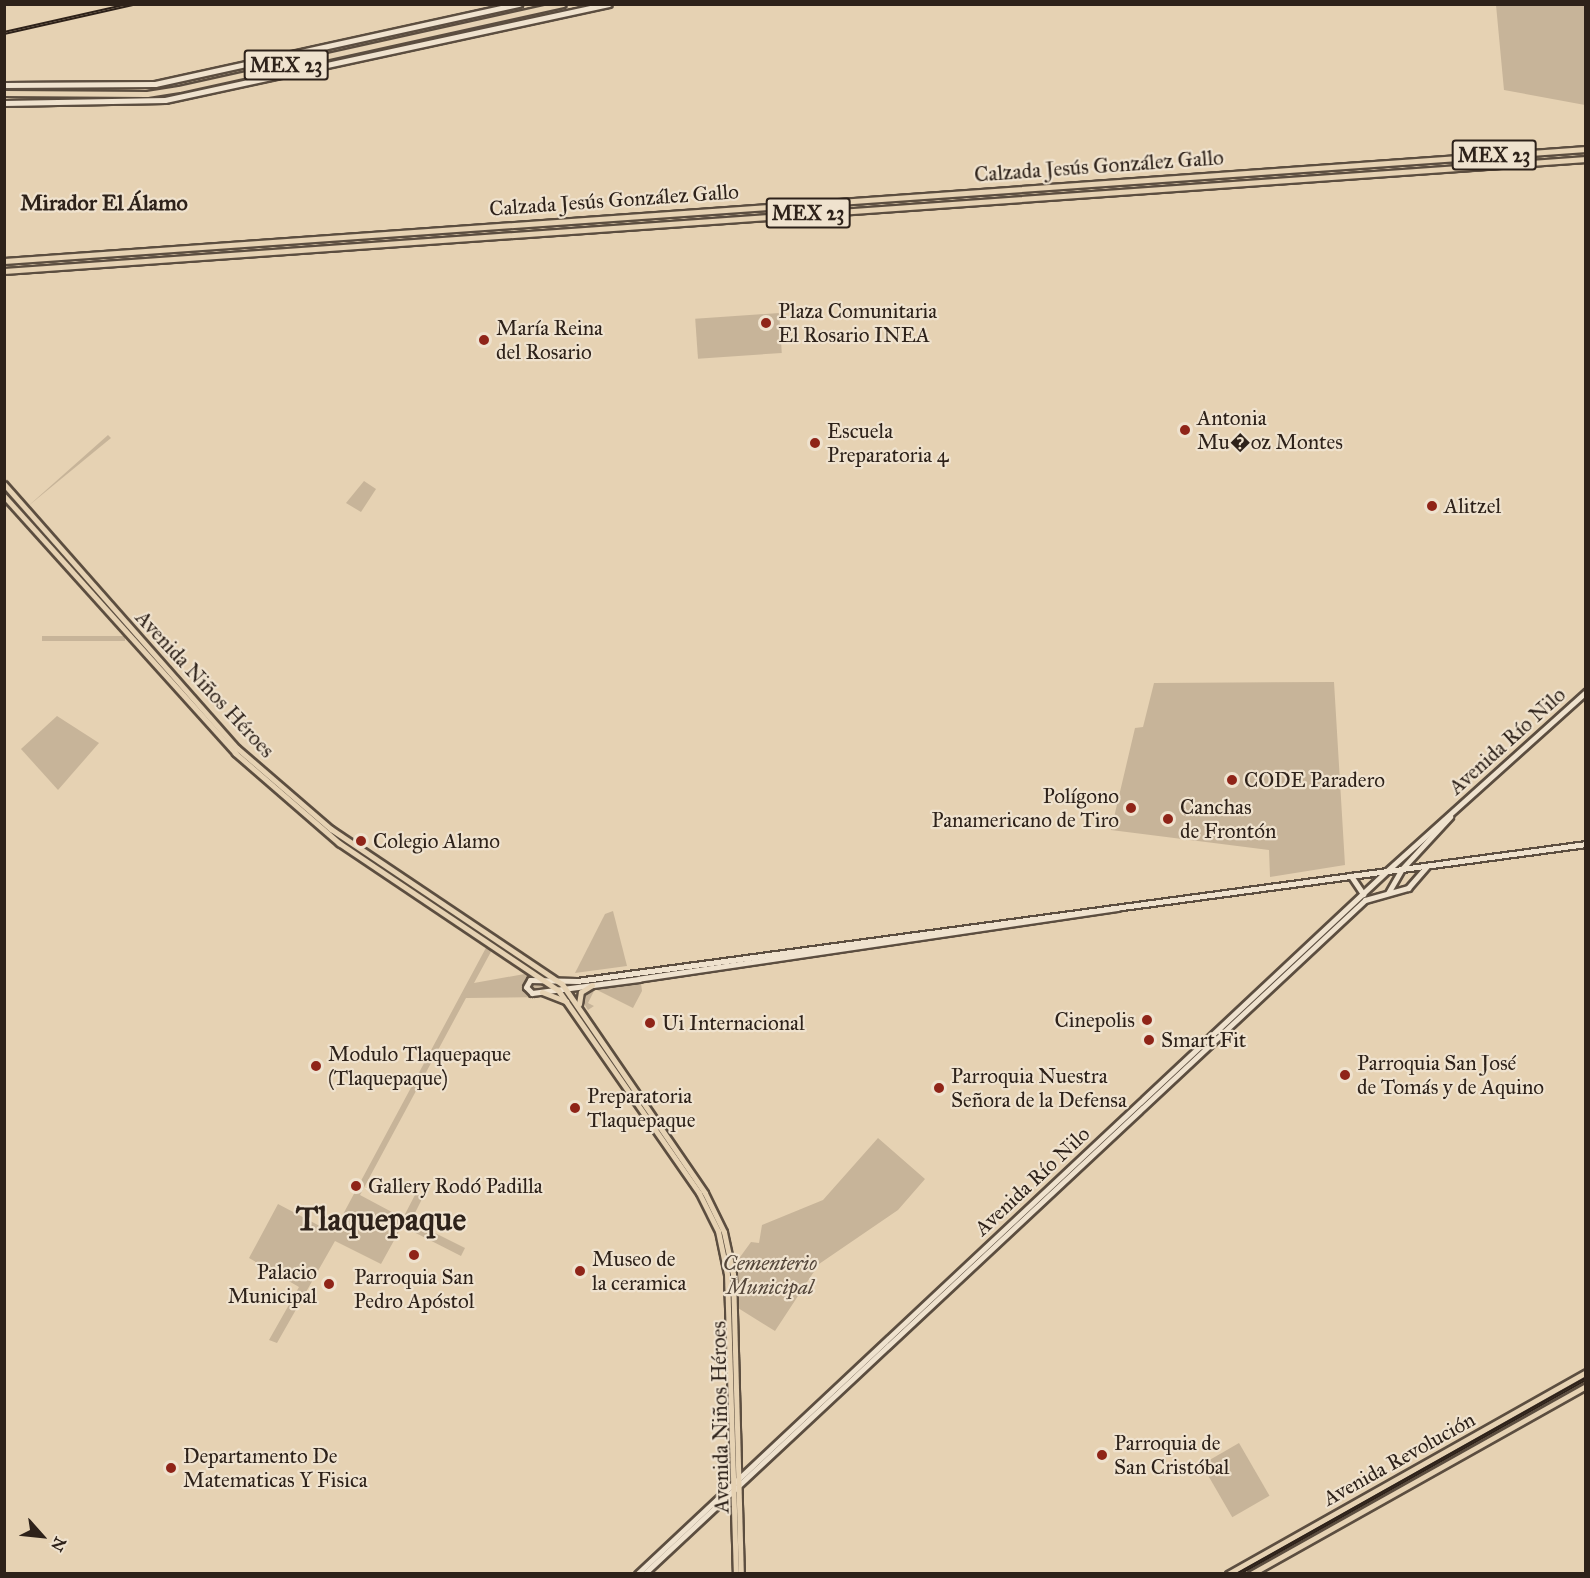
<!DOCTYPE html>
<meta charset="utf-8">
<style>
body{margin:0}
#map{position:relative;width:1590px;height:1578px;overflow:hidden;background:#e6d2b3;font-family:"IM FELL Great Primer",serif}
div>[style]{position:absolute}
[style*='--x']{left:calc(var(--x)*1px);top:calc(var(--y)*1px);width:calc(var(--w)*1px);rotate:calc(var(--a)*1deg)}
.green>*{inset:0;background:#c7b499;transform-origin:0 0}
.roads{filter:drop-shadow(2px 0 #5c4e40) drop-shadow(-2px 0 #5c4e40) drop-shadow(0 2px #5c4e40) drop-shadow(0 -2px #5c4e40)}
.tertiary>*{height:4.5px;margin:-2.25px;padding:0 2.25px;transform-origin:2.25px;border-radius:2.25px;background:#efe2ce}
.secondary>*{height:5px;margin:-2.5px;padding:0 2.5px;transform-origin:2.5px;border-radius:2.5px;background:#efe2ce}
.primary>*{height:5px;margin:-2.5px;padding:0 2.5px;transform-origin:2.5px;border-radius:2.5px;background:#e6d2b3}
.rail>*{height:4px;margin-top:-2px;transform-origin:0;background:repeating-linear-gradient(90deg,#efe2ce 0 4.5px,#2e221a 0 9px);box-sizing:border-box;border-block:2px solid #2e221a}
.dots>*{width:16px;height:16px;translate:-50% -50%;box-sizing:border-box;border:3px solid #efe2ce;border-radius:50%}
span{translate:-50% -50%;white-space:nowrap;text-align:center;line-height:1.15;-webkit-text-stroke:4.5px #efe2ce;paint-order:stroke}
.shield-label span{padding:2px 4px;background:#efe2ce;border:2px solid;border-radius:4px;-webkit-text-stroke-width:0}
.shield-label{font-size:20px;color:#2e221a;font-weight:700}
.street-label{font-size:21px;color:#2e221a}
.poi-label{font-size:21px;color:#2e221a}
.left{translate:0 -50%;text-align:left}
.right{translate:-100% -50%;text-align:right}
.park-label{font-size:21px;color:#54463a;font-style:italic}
.neighbourhood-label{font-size:22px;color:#2e221a;font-weight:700}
.town-label{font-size:33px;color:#2e221a;font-weight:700}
.frame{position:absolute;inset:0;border:6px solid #2e221a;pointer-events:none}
.north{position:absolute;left:12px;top:1506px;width:60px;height:60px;-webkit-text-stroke:4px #efe2ce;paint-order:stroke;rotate:117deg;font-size:16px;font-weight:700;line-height:24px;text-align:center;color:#2e221a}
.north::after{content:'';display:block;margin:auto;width:21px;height:27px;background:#2e221a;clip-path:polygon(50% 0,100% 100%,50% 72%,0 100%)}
</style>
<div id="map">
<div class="green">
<i style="clip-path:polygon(1496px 5px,1585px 5px,1585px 105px,1504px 90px)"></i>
<i style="left:779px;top:313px;width:40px;height:84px;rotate:86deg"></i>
<i style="clip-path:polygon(108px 435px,111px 438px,27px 507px)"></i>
<i style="clip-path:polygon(364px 481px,376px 489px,361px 512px,346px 503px)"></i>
<i style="left:125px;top:636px;width:5px;height:83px;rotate:90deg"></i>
<i style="clip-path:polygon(1334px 682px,1345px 865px,1270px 877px,1269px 850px,1111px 830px,1135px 728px,1143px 727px,1154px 683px)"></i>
<i style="clip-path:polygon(57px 716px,99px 743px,58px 790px,21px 749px)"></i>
<i style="clip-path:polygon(613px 911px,627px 966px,575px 973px,605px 914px)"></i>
<i style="clip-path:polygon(488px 944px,493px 948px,474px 983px,530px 973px,550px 987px,550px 992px,546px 997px,466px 998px,360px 1195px,403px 1218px,416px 1193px,423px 1197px,411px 1221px,465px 1248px,461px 1256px,402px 1226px,381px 1264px,335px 1241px,277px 1343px,269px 1340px,299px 1287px,249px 1258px,278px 1204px,333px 1233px)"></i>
<i style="clip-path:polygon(641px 983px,642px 991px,633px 1008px,595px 989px,588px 1003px,594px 1006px,588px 1010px,583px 1002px,590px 989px)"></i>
<i style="clip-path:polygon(878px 1138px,925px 1179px,898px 1210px,819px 1264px,775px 1331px,738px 1308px,735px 1264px,751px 1242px,759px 1243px,762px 1225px,823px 1200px)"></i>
<i style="left:1239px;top:1443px;width:61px;height:43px;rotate:60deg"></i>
</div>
<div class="roads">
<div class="tertiary">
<i style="--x:1402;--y:869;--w:71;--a:-47.3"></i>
<i style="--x:1387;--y:871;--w:268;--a:-42"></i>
</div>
<div class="secondary">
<i style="--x:4;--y:85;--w:151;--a:-0.4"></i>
<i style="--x:155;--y:84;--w:373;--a:-12.4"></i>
<i style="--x:4;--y:103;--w:161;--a:-1.1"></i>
<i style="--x:165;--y:100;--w:454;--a:-12.2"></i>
<i style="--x:1351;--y:876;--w:22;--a:56"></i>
<i style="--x:1388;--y:893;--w:28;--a:-60"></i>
<i style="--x:1118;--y:908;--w:484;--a:171.6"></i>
<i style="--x:639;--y:979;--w:108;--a:172.5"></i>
<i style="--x:532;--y:993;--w:8;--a:-135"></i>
<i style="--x:526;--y:987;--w:8;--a:-60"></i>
<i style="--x:530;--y:980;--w:47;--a:1.2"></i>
<i style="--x:577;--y:981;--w:1018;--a:-7.73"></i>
<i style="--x:637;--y:1574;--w:1028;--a:-43.15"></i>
<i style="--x:644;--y:1574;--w:987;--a:-43.07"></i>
<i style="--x:1365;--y:900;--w:45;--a:-15.6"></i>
<i style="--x:1408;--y:888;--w:29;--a:-49"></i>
</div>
<div class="primary">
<i style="--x:4;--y:93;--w:143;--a:0.4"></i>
<i style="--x:147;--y:94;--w:32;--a:-9"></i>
<i style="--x:179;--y:89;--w:393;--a:-12.5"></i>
<i style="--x:4;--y:261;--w:1586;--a:-4.05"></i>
<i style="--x:4;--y:271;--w:1586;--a:-4.05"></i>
<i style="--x:4;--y:484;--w:352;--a:48.6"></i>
<i style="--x:237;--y:748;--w:124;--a:40.8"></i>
<i style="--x:331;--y:829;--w:278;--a:33.9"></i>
<i style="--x:562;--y:984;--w:253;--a:55.6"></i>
<i style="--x:705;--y:1193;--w:43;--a:64"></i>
<i style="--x:724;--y:1232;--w:43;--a:77.9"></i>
<i style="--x:733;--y:1274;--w:300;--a:88.5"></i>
<i style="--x:4;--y:496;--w:346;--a:48"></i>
<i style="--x:235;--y:753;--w:138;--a:40.9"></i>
<i style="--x:339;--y:843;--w:264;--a:33.9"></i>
<i style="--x:558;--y:990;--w:247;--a:55.2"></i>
<i style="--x:699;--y:1193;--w:42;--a:63.4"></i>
<i style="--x:718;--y:1231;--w:44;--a:78.2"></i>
<i style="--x:727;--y:1274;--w:300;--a:88.3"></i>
<i style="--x:542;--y:992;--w:26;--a:21"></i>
<i style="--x:579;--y:1004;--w:12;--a:-81"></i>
<i style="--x:581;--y:992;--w:13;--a:-32"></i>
<i style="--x:1228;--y:1574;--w:411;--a:-29.4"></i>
<i style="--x:1251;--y:1574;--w:384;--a:-29.3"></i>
</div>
</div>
<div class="rail">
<i style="--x:4;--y:33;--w:132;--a:-12.7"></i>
<i style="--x:1238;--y:1574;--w:399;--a:-29.3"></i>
</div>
<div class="dots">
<i style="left:766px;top:323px;background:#8f2418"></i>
<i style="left:484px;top:340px;background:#8f2418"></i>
<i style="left:1185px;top:430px;background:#8f2418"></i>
<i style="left:815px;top:443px;background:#8f2418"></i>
<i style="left:1432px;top:506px;background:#8f2418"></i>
<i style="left:1232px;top:780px;background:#8f2418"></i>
<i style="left:1131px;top:808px;background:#8f2418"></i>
<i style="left:1168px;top:819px;background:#8f2418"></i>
<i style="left:361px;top:841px;background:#8f2418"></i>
<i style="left:1147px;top:1020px;background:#8f2418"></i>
<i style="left:650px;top:1023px;background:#8f2418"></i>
<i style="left:1149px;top:1040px;background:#8f2418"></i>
<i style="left:316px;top:1066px;background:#8f2418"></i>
<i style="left:1345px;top:1075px;background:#8f2418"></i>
<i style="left:939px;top:1088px;background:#8f2418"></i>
<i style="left:575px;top:1108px;background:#8f2418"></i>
<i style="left:356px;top:1186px;background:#8f2418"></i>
<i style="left:414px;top:1255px;background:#8f2418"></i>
<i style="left:580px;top:1271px;background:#8f2418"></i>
<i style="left:329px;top:1284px;background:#8f2418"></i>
<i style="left:1102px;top:1455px;background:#8f2418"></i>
<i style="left:171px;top:1468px;background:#8f2418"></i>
</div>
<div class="shield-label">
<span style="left:286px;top:65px">MEX 23</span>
<span style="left:1494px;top:155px">MEX 23</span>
<span style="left:808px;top:213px">MEX 23</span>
</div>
<div class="street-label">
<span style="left:1099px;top:166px;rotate:-4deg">Calzada Jesús González Gallo</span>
<span style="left:614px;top:200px;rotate:-4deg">Calzada Jesús González Gallo</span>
<span style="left:205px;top:684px;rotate:47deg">Avenida Niños Héroes</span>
<span style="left:1507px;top:741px;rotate:-42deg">Avenida Río Nilo</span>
<span style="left:1032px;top:1181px;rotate:-43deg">Avenida Río Nilo</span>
<span style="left:720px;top:1417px;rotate:-91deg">Avenida Niños Héroes</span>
<span style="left:1399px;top:1459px;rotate:-29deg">Avenida Revolución</span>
</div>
<div class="poi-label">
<span class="left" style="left:778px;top:323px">Plaza Comunitaria<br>El Rosario INEA</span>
<span class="left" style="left:496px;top:340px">María Reina<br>del Rosario</span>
<span class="left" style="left:1197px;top:430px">Antonia<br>Mu�oz Montes</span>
<span class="left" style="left:827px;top:443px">Escuela<br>Preparatoria 4</span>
<span class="left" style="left:1444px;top:506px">Alitzel</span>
<span class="left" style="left:1244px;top:780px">CODE Paradero</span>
<span class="right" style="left:1119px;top:808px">Polígono<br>Panamericano de Tiro</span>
<span class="left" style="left:1180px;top:819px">Canchas<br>de Frontón</span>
<span class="left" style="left:373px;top:841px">Colegio Alamo</span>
<span class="right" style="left:1135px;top:1020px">Cinepolis</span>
<span class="left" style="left:662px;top:1023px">Ui Internacional</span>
<span class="left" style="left:1161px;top:1040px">Smart Fit</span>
<span class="left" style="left:328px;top:1066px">Modulo Tlaquepaque<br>(Tlaquepaque)</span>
<span class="left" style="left:1357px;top:1075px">Parroquia San José<br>de Tomás y de Aquino</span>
<span class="left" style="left:951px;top:1088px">Parroquia Nuestra<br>Señora de la Defensa</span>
<span class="left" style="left:587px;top:1108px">Preparatoria<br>Tlaquepaque</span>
<span class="left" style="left:368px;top:1186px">Gallery Rodó Padilla</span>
<span class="left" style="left:592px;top:1271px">Museo de<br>la ceramica</span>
<span class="right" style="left:317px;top:1284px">Palacio<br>Municipal</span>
<span style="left:414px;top:1289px">Parroquia San<br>Pedro Apóstol</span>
<span class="left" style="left:1114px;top:1455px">Parroquia de<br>San Cristóbal</span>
<span class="left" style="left:183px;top:1468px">Departamento De<br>Matematicas Y Fisica</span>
</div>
<div class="park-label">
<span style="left:770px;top:1275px">Cementerio<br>Municipal</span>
</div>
<div class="neighbourhood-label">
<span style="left:104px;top:203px">Mirador El Álamo</span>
</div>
<div class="town-label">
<span style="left:381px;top:1220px">Tlaquepaque</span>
</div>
<div class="frame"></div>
<div class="north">N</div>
</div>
